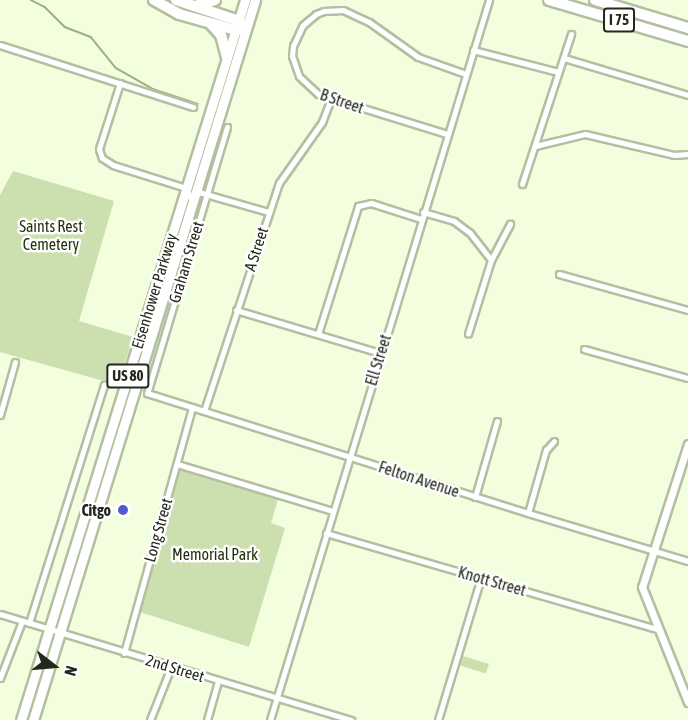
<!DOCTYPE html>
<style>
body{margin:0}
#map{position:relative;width:688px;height:720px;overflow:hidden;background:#f2fede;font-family:"Asap Condensed",sans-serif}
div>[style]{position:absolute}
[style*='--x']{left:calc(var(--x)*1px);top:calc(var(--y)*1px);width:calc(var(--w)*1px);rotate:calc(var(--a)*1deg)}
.green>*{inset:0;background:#ccdfae;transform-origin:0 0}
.stream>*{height:1.5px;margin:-0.75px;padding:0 0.75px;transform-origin:0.75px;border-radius:0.75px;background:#9eb07f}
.roads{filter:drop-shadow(2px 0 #b3bfa1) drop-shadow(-2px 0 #b3bfa1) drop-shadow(0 2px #b3bfa1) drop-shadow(0 -2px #b3bfa1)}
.minor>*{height:5px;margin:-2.5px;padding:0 2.5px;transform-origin:2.5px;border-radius:2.5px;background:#fff}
.tertiary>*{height:7px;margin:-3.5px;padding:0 3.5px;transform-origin:3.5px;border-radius:3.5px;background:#fff}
.primary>*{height:9px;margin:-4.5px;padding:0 4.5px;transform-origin:4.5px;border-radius:4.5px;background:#fff}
.motorway>*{height:10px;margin:-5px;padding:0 5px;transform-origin:5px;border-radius:5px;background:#fff}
.dots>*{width:16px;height:16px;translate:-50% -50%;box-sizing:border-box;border:3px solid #fff;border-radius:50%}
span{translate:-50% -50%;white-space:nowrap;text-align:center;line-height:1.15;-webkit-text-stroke:5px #fff;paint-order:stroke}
.shield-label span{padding:2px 4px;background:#fff;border:2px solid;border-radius:4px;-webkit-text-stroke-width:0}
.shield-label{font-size:15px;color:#25291d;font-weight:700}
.street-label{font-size:16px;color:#25291d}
.park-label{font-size:16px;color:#27330e}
.poi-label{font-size:16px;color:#25291d;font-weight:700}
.right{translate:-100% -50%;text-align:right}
.north{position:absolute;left:24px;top:636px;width:60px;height:60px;-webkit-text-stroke:4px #fff;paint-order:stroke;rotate:106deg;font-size:16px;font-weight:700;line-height:24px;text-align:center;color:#25291d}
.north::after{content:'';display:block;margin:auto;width:21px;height:27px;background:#25291d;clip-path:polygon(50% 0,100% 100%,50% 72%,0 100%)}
</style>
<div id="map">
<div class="green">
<i style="clip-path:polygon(13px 171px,114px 201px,79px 321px,133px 337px,118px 385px,0 352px,0 195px)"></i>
<i style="clip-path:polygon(180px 465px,279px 496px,271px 523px,285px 528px,249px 647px,137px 611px)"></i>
<i style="left:463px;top:656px;width:27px;height:10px;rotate:17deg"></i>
</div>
<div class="stream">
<i style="--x:31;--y:0;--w:16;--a:27"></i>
<i style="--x:45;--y:7;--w:28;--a:45"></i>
<i style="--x:65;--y:27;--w:28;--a:21"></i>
<i style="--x:91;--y:37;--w:40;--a:51"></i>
<i style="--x:116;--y:68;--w:43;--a:29.6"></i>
<i style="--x:153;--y:89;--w:47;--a:18.4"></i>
</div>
<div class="roads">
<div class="minor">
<i style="--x:0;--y:45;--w:203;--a:17.8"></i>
<i style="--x:473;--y:50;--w:88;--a:14.5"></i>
<i style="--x:564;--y:58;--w:129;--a:16.6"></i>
<i style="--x:120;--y:83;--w:69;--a:107.7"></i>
<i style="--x:99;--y:149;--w:9;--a:72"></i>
<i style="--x:102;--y:158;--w:13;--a:32"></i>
<i style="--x:113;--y:165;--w:77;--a:17.5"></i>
<i style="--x:186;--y:188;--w:14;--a:65"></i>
<i style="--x:227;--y:127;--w:278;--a:106.7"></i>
<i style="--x:147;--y:393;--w:399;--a:17.5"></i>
<i style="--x:528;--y:513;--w:167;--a:16.7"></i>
<i style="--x:447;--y:134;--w:135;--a:-162.8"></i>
<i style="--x:318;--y:94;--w:26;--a:-137"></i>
<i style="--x:299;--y:76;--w:21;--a:-109"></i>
<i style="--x:292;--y:56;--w:10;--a:-84"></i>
<i style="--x:293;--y:46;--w:23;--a:-65"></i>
<i style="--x:303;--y:25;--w:17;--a:-40"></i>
<i style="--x:316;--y:14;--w:9;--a:-21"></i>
<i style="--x:324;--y:11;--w:19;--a:-3"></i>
<i style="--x:343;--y:10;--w:29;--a:25"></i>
<i style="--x:369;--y:22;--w:60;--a:35.5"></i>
<i style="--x:418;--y:57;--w:51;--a:19.5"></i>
<i style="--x:535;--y:146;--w:51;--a:-13.5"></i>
<i style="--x:585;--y:134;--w:91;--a:13.3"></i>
<i style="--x:674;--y:155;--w:14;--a:-4"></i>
<i style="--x:522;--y:184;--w:158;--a:-71.9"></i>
<i style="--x:195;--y:191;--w:76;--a:16"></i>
<i style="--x:423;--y:212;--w:32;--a:16"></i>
<i style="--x:454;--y:221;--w:20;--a:37"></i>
<i style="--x:470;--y:233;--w:34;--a:52"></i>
<i style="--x:491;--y:260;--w:77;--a:107.3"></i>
<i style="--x:491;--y:260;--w:41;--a:-62.2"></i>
<i style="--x:559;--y:274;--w:134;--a:15.6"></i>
<i style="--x:236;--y:310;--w:150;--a:16.6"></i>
<i style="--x:318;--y:334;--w:134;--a:-72.6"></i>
<i style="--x:358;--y:206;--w:13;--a:-13"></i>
<i style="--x:371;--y:203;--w:52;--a:17.7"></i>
<i style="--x:584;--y:349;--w:108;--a:15.6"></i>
<i style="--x:204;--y:411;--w:240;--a:-71.8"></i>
<i style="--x:279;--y:183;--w:75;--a:-54.8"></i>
<i style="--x:322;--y:122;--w:25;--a:-69"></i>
<i style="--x:0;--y:415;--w:55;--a:-74.2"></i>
<i style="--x:177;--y:464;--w:163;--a:16.8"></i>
<i style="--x:475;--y:497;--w:79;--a:-73.9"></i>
<i style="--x:528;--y:513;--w:66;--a:-74.1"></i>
<i style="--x:546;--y:450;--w:12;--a:-48"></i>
<i style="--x:326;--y:533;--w:345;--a:16.2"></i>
<i style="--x:0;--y:614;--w:367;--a:16.8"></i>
<i style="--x:29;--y:623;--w:250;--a:-72.5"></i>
<i style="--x:124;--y:653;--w:255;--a:-74.5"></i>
<i style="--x:0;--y:678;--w:61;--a:-68.9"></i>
<i style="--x:150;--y:720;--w:57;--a:-68.4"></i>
<i style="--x:207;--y:720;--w:41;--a:-74.2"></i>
<i style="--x:270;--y:720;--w:753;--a:-73.08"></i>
<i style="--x:438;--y:720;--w:148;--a:-73.2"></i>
</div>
<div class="tertiary">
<i style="--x:688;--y:444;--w:150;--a:107.8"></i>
<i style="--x:642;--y:587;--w:124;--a:68.2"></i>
</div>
<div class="primary">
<i style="--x:21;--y:720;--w:754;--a:-72.72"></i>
<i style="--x:33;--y:720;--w:753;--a:-72.86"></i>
</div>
<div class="motorway">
<i style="--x:154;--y:0;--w:29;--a:29"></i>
<i style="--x:179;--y:14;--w:59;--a:15.7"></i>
<i style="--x:236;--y:30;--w:10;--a:-11"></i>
<i style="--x:176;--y:0;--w:66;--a:18.4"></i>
<i style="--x:239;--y:21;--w:10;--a:45"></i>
<i style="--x:549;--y:0;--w:145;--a:16.4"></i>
<i style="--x:595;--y:0;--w:97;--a:16.8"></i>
<i style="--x:195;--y:6;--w:21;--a:-17"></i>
<i style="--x:211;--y:24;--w:15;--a:48"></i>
<i style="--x:221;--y:35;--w:23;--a:75"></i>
</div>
</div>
<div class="dots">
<i style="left:123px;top:510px;background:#505bd1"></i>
</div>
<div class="shield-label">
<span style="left:619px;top:20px">I 75</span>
<span style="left:128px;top:376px">US 80</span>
</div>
<div class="street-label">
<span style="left:342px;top:101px;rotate:19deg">B Street</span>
<span style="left:256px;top:249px;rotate:-72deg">A Street</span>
<span style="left:186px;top:262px;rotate:-73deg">Graham Street</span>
<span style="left:154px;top:291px;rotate:-73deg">Eisenhower Parkway</span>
<span style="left:378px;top:360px;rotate:-73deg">Ell Street</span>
<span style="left:419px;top:479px;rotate:18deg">Felton Avenue</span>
<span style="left:158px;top:530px;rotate:-74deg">Long Street</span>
<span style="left:492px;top:581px;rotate:16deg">Knott Street</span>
<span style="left:175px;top:668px;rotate:17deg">2nd Street</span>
</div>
<div class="park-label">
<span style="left:51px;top:235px">Saints Rest<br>Cemetery</span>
<span style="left:215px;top:554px">Memorial Park</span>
</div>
<div class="poi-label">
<span class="right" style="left:111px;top:510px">Citgo</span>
</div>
<div class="north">N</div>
</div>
